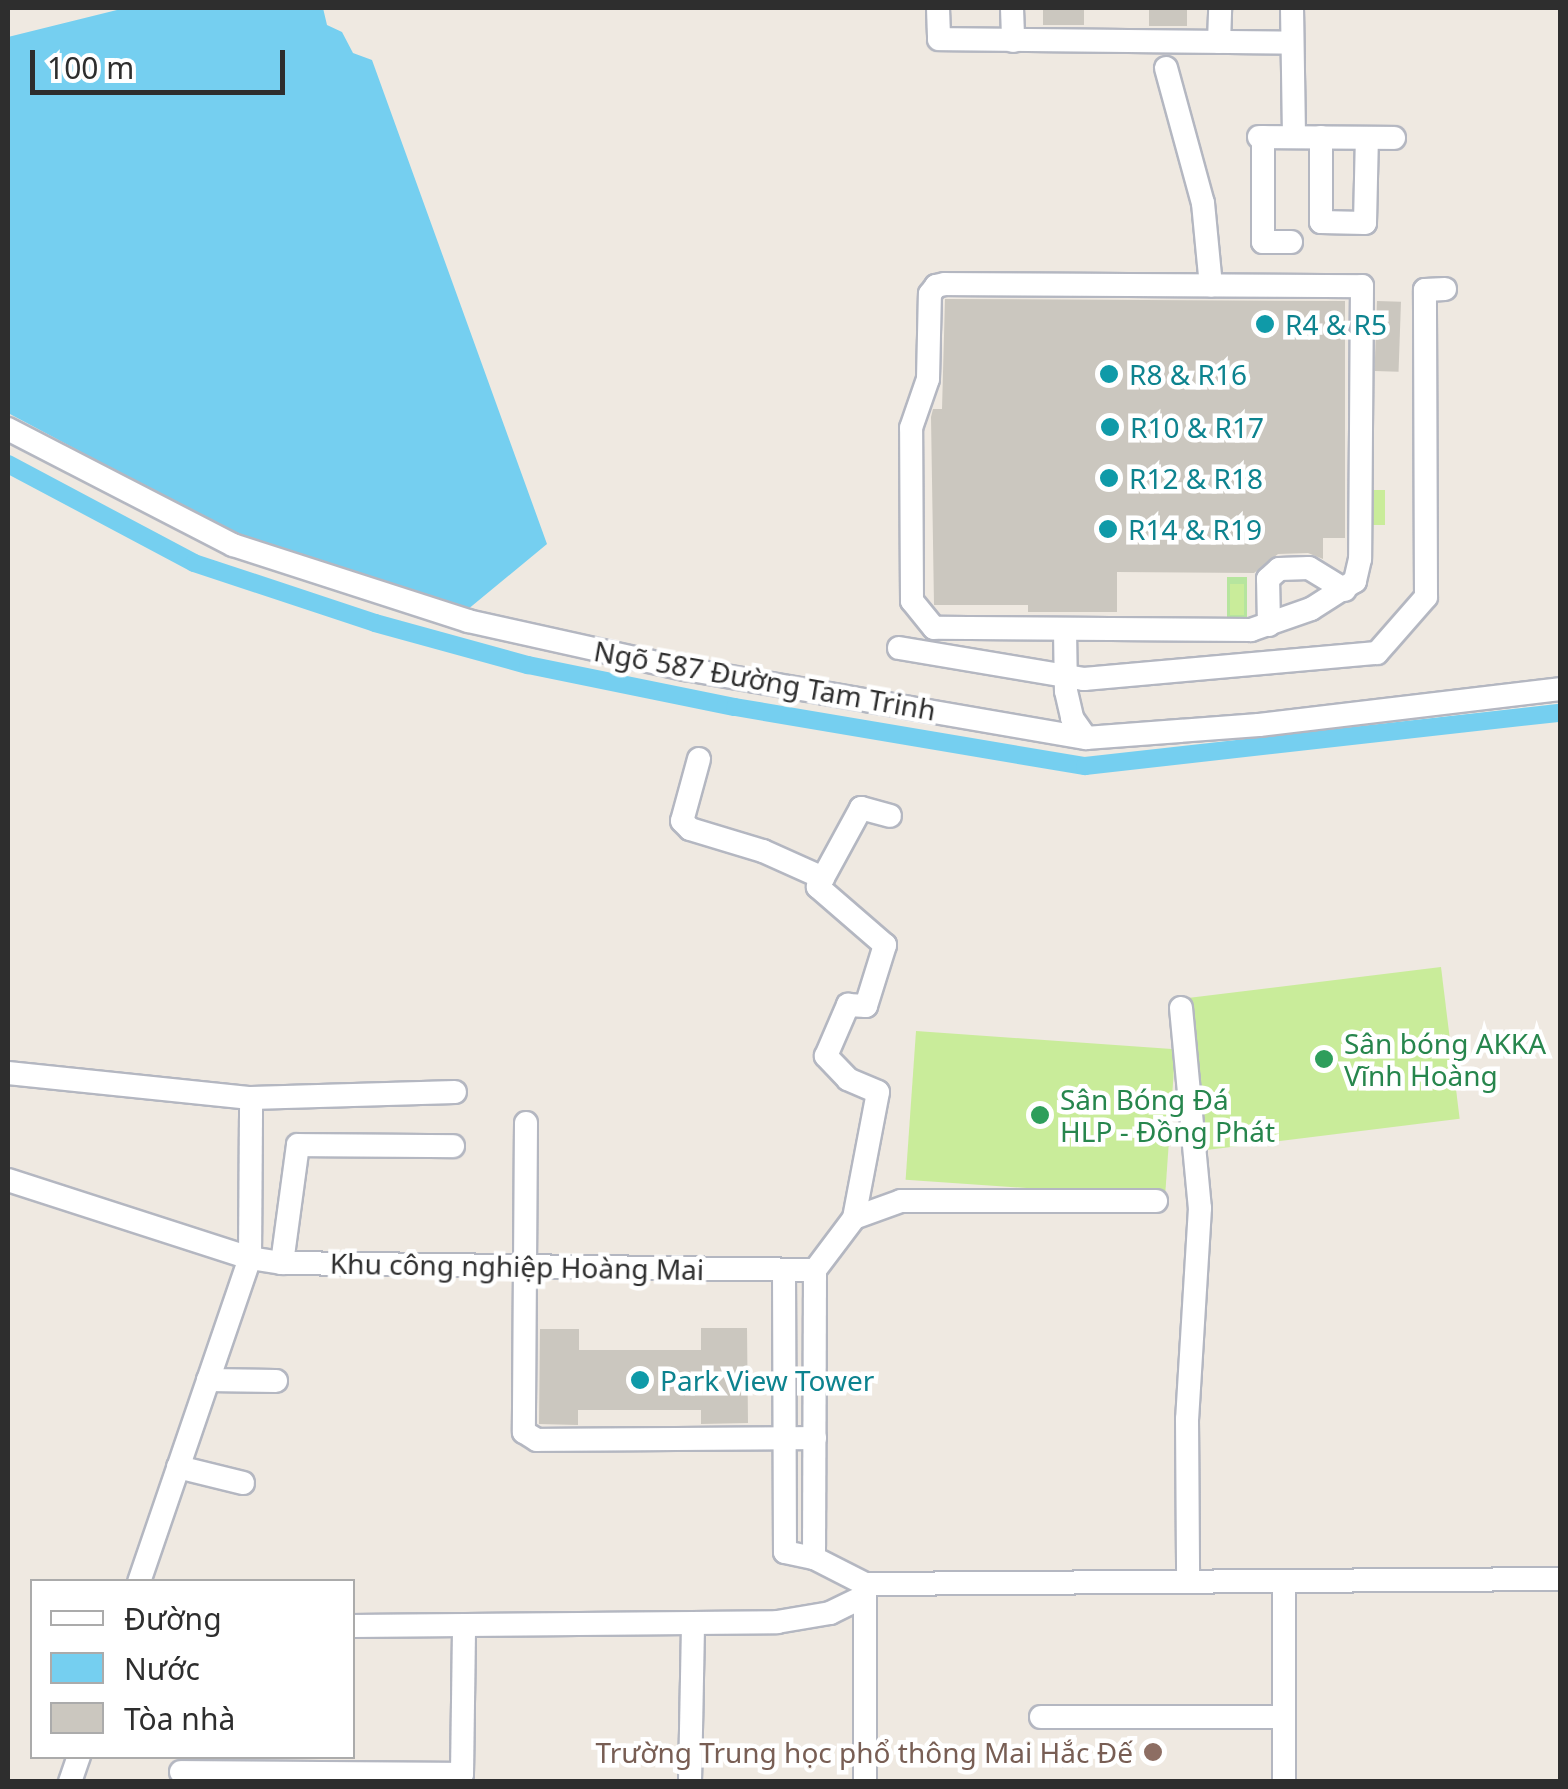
<!DOCTYPE html>
<meta charset="utf-8">
<style>
body{margin:0}
#map{position:relative;width:1568px;height:1789px;overflow:hidden;background:#efe9e1;font-family:"Noto Sans",sans-serif}
div>[style]{position:absolute}
[style*='--x']{left:calc(var(--x)*1px);top:calc(var(--y)*1px);width:calc(var(--w)*1px);rotate:calc(var(--a)*1deg)}
.green>*{inset:0;background:#b6e59e;transform-origin:0 0}
.pitch>*{inset:0;background:#c9ec9a;transform-origin:0 0}
.water>*{inset:0;background:#75cff0}
.canal>*{height:18px;margin:-9px;padding:0 9px;transform-origin:9px;border-radius:9px;background:#75cff0}
.building>*{inset:0;background:#cbc7bf;transform-origin:0 0}
.roads{filter:drop-shadow(2px 0 #b4b7c1) drop-shadow(-2px 0 #b4b7c1) drop-shadow(0 2px #b4b7c1) drop-shadow(0 -2px #b4b7c1)}
.minor>*{height:22px;margin:-11px;padding:0 11px;transform-origin:11px;border-radius:11px;background:#fff}
.dots>*{width:28px;height:28px;translate:-50% -50%;box-sizing:border-box;border:5px solid #fff;border-radius:50%}
span{translate:-50% -50%;white-space:nowrap;text-align:center;line-height:1.15;-webkit-text-stroke:9px #fff;paint-order:stroke}
.culture-label{font-size:28px;color:#0d838f}
.left{translate:0 -50%;text-align:left}
.street-label{font-size:28px;color:#2e2e2e}
.leisure-label{font-size:28px;color:#27864d}
.education-label{font-size:28px;color:#785e54}
.right{translate:-100% -50%;text-align:right}
.frame{position:absolute;inset:0;border:10px solid #2e2e2e;pointer-events:none}
.legend{position:absolute;left:30px;top:1579px;width:325px;height:180px;box-sizing:border-box;background:#fff;border:2px solid #ababab;margin:0;padding:12px 18px;list-style:none;font-size:30px;color:#2e2e2e}
.legend li{display:flex;align-items:center;gap:20px;height:50px}
.legend b{width:50px;border:2px solid #ababab}
.scale{position:absolute;left:30px;top:50px;width:255px;height:45px;box-sizing:border-box;border:5px solid #2e2e2e;border-top:0;padding-left:12px;font-size:30px;line-height:35px;white-space:nowrap;color:#2e2e2e;-webkit-text-stroke:8px #fff;paint-order:stroke}
</style>
<div id="map">
<div class="green">
<i style="left:1227px;top:577px;width:20px;height:43px"></i>
</div>
<div class="pitch">
<i style="left:1385px;top:490px;width:35px;height:15px;rotate:90deg"></i>
<i style="left:1230px;top:584px;width:14px;height:31px"></i>
<i style="left:1441px;top:967px;width:153px;height:255px;rotate:83deg"></i>
<i style="left:916px;top:1031px;width:260px;height:149px;rotate:4deg"></i>
</div>
<div class="water">
<i style="clip-path:polygon(125px 8px,323px 8px,327px 25px,342px 32px,353px 53px,372px 60px,547px 544px,467px 610px,250px 542px,8px 413px,8px 37px)"></i>
</div>
<div class="canal">
<i style="--x:8;--y:464;--w:211;--a:28"></i>
<i style="--x:194;--y:563;--w:191;--a:18.3"></i>
<i style="--x:375;--y:623;--w:159;--a:15.4"></i>
<i style="--x:528;--y:665;--w:211;--a:11.5"></i>
<i style="--x:735;--y:707;--w:355;--a:9.6"></i>
<i style="--x:1085;--y:766;--w:478;--a:-6.4"></i>
</div>
<div class="building">
<i style="left:1043px;top:8px;width:41px;height:17px"></i>
<i style="left:1149px;top:8px;width:38px;height:18px"></i>
<i style="clip-path:polygon(945px 299px,1345px 301px,1345px 538px,1323px 538px,1323px 559px,1308px 553px,1278px 554px,1254px 573px,1117px 572px,1117px 612px,1028px 612px,1028px 605px,934px 605px,931px 417px,933px 409px,942px 409px)"></i>
<i style="left:1377px;top:301px;width:24px;height:70px;rotate:2deg"></i>
<i style="clip-path:polygon(701px 1328px,747px 1328px,748px 1423px,701px 1424px,701px 1410px,578px 1410px,578px 1425px,539px 1424px,540px 1329px,579px 1329px,579px 1350px,701px 1350px)"></i>
</div>
<div class="roads">
<div class="minor">
<i style="--x:938;--y:8;--w:31;--a:88"></i>
<i style="--x:939;--y:39;--w:353;--a:0.6"></i>
<i style="--x:1012;--y:8;--w:33;--a:88"></i>
<i style="--x:1292;--y:8;--w:129;--a:89.1"></i>
<i style="--x:1219;--y:42;--w:34;--a:-88"></i>
<i style="--x:1166;--y:68;--w:140;--a:74.7"></i>
<i style="--x:1203;--y:203;--w:83;--a:84.5"></i>
<i style="--x:1259;--y:137;--w:135;--a:0.4"></i>
<i style="--x:1263;--y:137;--w:105;--a:90"></i>
<i style="--x:1263;--y:242;--w:28;--a:0"></i>
<i style="--x:1321;--y:137;--w:85;--a:90"></i>
<i style="--x:1321;--y:222;--w:44;--a:1.3"></i>
<i style="--x:1365;--y:223;--w:85;--a:-88.7"></i>
<i style="--x:945;--y:284;--w:417;--a:0.3"></i>
<i style="--x:1362;--y:286;--w:273;--a:90.4"></i>
<i style="--x:1360;--y:559;--w:23;--a:103"></i>
<i style="--x:1355;--y:581;--w:52;--a:147.5"></i>
<i style="--x:1311;--y:609;--w:64;--a:160.7"></i>
<i style="--x:1251;--y:630;--w:317;--a:-179.6"></i>
<i style="--x:934;--y:628;--w:35;--a:-129"></i>
<i style="--x:912;--y:601;--w:173;--a:-90.3"></i>
<i style="--x:911;--y:428;--w:52;--a:-70.9"></i>
<i style="--x:928;--y:379;--w:85;--a:-88.7"></i>
<i style="--x:930;--y:294;--w:10;--a:-53"></i>
<i style="--x:936;--y:286;--w:9;--a:-13"></i>
<i style="--x:8;--y:429;--w:253;--a:27.3"></i>
<i style="--x:233;--y:545;--w:247;--a:17.9"></i>
<i style="--x:468;--y:621;--w:222;--a:12.5"></i>
<i style="--x:685;--y:669;--w:407;--a:9.8"></i>
<i style="--x:1086;--y:738;--w:173;--a:-4.3"></i>
<i style="--x:1259;--y:725;--w:303;--a:-6.8"></i>
<i style="--x:1269;--y:625;--w:46;--a:-91.2"></i>
<i style="--x:1268;--y:579;--w:15;--a:-42"></i>
<i style="--x:1279;--y:569;--w:30;--a:-2"></i>
<i style="--x:1309;--y:568;--w:42;--a:31.4"></i>
<i style="--x:1065;--y:630;--w:61;--a:89.1"></i>
<i style="--x:1066;--y:691;--w:28;--a:77"></i>
<i style="--x:1072;--y:718;--w:24;--a:55"></i>
<i style="--x:899;--y:648;--w:188;--a:9.5"></i>
<i style="--x:1084;--y:679;--w:294;--a:-5.1"></i>
<i style="--x:1377;--y:653;--w:74;--a:-48.8"></i>
<i style="--x:1426;--y:597;--w:307;--a:-90.2"></i>
<i style="--x:1425;--y:290;--w:20;--a:-3"></i>
<i style="--x:699;--y:759;--w:64;--a:105.3"></i>
<i style="--x:682;--y:821;--w:11;--a:45"></i>
<i style="--x:690;--y:829;--w:76;--a:16.8"></i>
<i style="--x:763;--y:851;--w:66;--a:24.2"></i>
<i style="--x:1181;--y:1008;--w:201;--a:84.6"></i>
<i style="--x:1200;--y:1208;--w:211;--a:93.5"></i>
<i style="--x:1187;--y:1419;--w:162;--a:89.6"></i>
<i style="--x:8;--y:1073;--w:244;--a:5.9"></i>
<i style="--x:251;--y:1098;--w:204;--a:-1.7"></i>
<i style="--x:526;--y:1123;--w:309;--a:90.4"></i>
<i style="--x:524;--y:1432;--w:15;--a:32"></i>
<i style="--x:537;--y:1440;--w:278;--a:-0.4"></i>
<i style="--x:8;--y:1180;--w:254;--a:17.9"></i>
<i style="--x:250;--y:1258;--w:32;--a:9"></i>
<i style="--x:282;--y:1263;--w:533;--a:0.75"></i>
<i style="--x:854;--y:1218;--w:128;--a:-79.2"></i>
<i style="--x:878;--y:1092;--w:33;--a:-157"></i>
<i style="--x:848;--y:1079;--w:32;--a:-134"></i>
<i style="--x:826;--y:1056;--w:56;--a:-66.7"></i>
<i style="--x:848;--y:1005;--w:18;--a:3"></i>
<i style="--x:866;--y:1006;--w:64;--a:-72.7"></i>
<i style="--x:885;--y:945;--w:89;--a:-139.1"></i>
<i style="--x:818;--y:887;--w:90;--a:-61.4"></i>
<i style="--x:861;--y:808;--w:30;--a:15"></i>
<i style="--x:282;--y:1263;--w:119;--a:-82.3"></i>
<i style="--x:298;--y:1145;--w:155;--a:0.4"></i>
<i style="--x:784;--y:1270;--w:282;--a:89.8"></i>
<i style="--x:785;--y:1552;--w:30;--a:12"></i>
<i style="--x:814;--y:1558;--w:57;--a:27"></i>
<i style="--x:865;--y:1584;--w:695;--a:-0.41"></i>
<i style="--x:815;--y:1270;--w:65;--a:-53.1"></i>
<i style="--x:854;--y:1218;--w:50;--a:-19.9"></i>
<i style="--x:901;--y:1201;--w:255;--a:0"></i>
<i style="--x:208;--y:1380;--w:68;--a:0.8"></i>
<i style="--x:178;--y:1467;--w:67;--a:13.8"></i>
<i style="--x:814;--y:1558;--w:288;--a:-89.8"></i>
<i style="--x:139;--y:1582;--w:342;--a:-71.1"></i>
<i style="--x:250;--y:1258;--w:160;--a:-89.6"></i>
<i style="--x:865;--y:1585;--w:197;--a:90"></i>
<i style="--x:352;--y:1626;--w:425;--a:-0.5"></i>
<i style="--x:777;--y:1622;--w:54;--a:-9.6"></i>
<i style="--x:830;--y:1613;--w:39;--a:-26"></i>
<i style="--x:1041;--y:1717;--w:243;--a:0"></i>
<i style="--x:181;--y:1772;--w:281;--a:0.4"></i>
<i style="--x:462;--y:1774;--w:147;--a:-89.2"></i>
<i style="--x:70;--y:1782;--w:28;--a:-71"></i>
<i style="--x:690;--y:1782;--w:158;--a:-88.9"></i>
<i style="--x:1284;--y:1782;--w:201;--a:-90"></i>
</div>
</div>
<div class="dots">
<i style="left:1265px;top:324px;background:#0f9aa8"></i>
<i style="left:1109px;top:374px;background:#0f9aa8"></i>
<i style="left:1110px;top:427px;background:#0f9aa8"></i>
<i style="left:1109px;top:478px;background:#0f9aa8"></i>
<i style="left:1108px;top:529px;background:#0f9aa8"></i>
<i style="left:1324px;top:1059px;background:#2e9e5b"></i>
<i style="left:1040px;top:1115px;background:#2e9e5b"></i>
<i style="left:640px;top:1380px;background:#0f9aa8"></i>
<i style="left:1153px;top:1752px;background:#8d6e63"></i>
</div>
<div class="culture-label">
<span class="left" style="left:1285px;top:324px">R4 &amp; R5</span>
<span class="left" style="left:1129px;top:374px">R8 &amp; R16</span>
<span class="left" style="left:1130px;top:427px">R10 &amp; R17</span>
<span class="left" style="left:1129px;top:478px">R12 &amp; R18</span>
<span class="left" style="left:1128px;top:529px">R14 &amp; R19</span>
<span class="left" style="left:660px;top:1380px">Park View Tower</span>
</div>
<div class="street-label">
<span style="left:765px;top:680px;rotate:10deg">Ngõ 587 Đường Tam Trinh</span>
<span style="left:517px;top:1266px;rotate:1deg">Khu công nghiệp Hoàng Mai</span>
</div>
<div class="leisure-label">
<span class="left" style="left:1344px;top:1059px">Sân bóng AKKA<br>Vĩnh Hoàng</span>
<span class="left" style="left:1060px;top:1115px">Sân Bóng Đá<br>HLP - Đồng Phát</span>
</div>
<div class="education-label">
<span class="right" style="left:1133px;top:1752px">Trường Trung học phổ thông Mai Hắc Đế</span>
</div>
<div class="frame"></div>
<ul class="legend">
<li><b style="height:12px;background:#fff"></b>Đường</li>
<li><b style="height:28px;background:#75cff0"></b>Nước</li>
<li><b style="height:28px;background:#cbc7bf"></b>Tòa nhà</li>
</ul>
<div class="scale">100 m</div>
</div>
